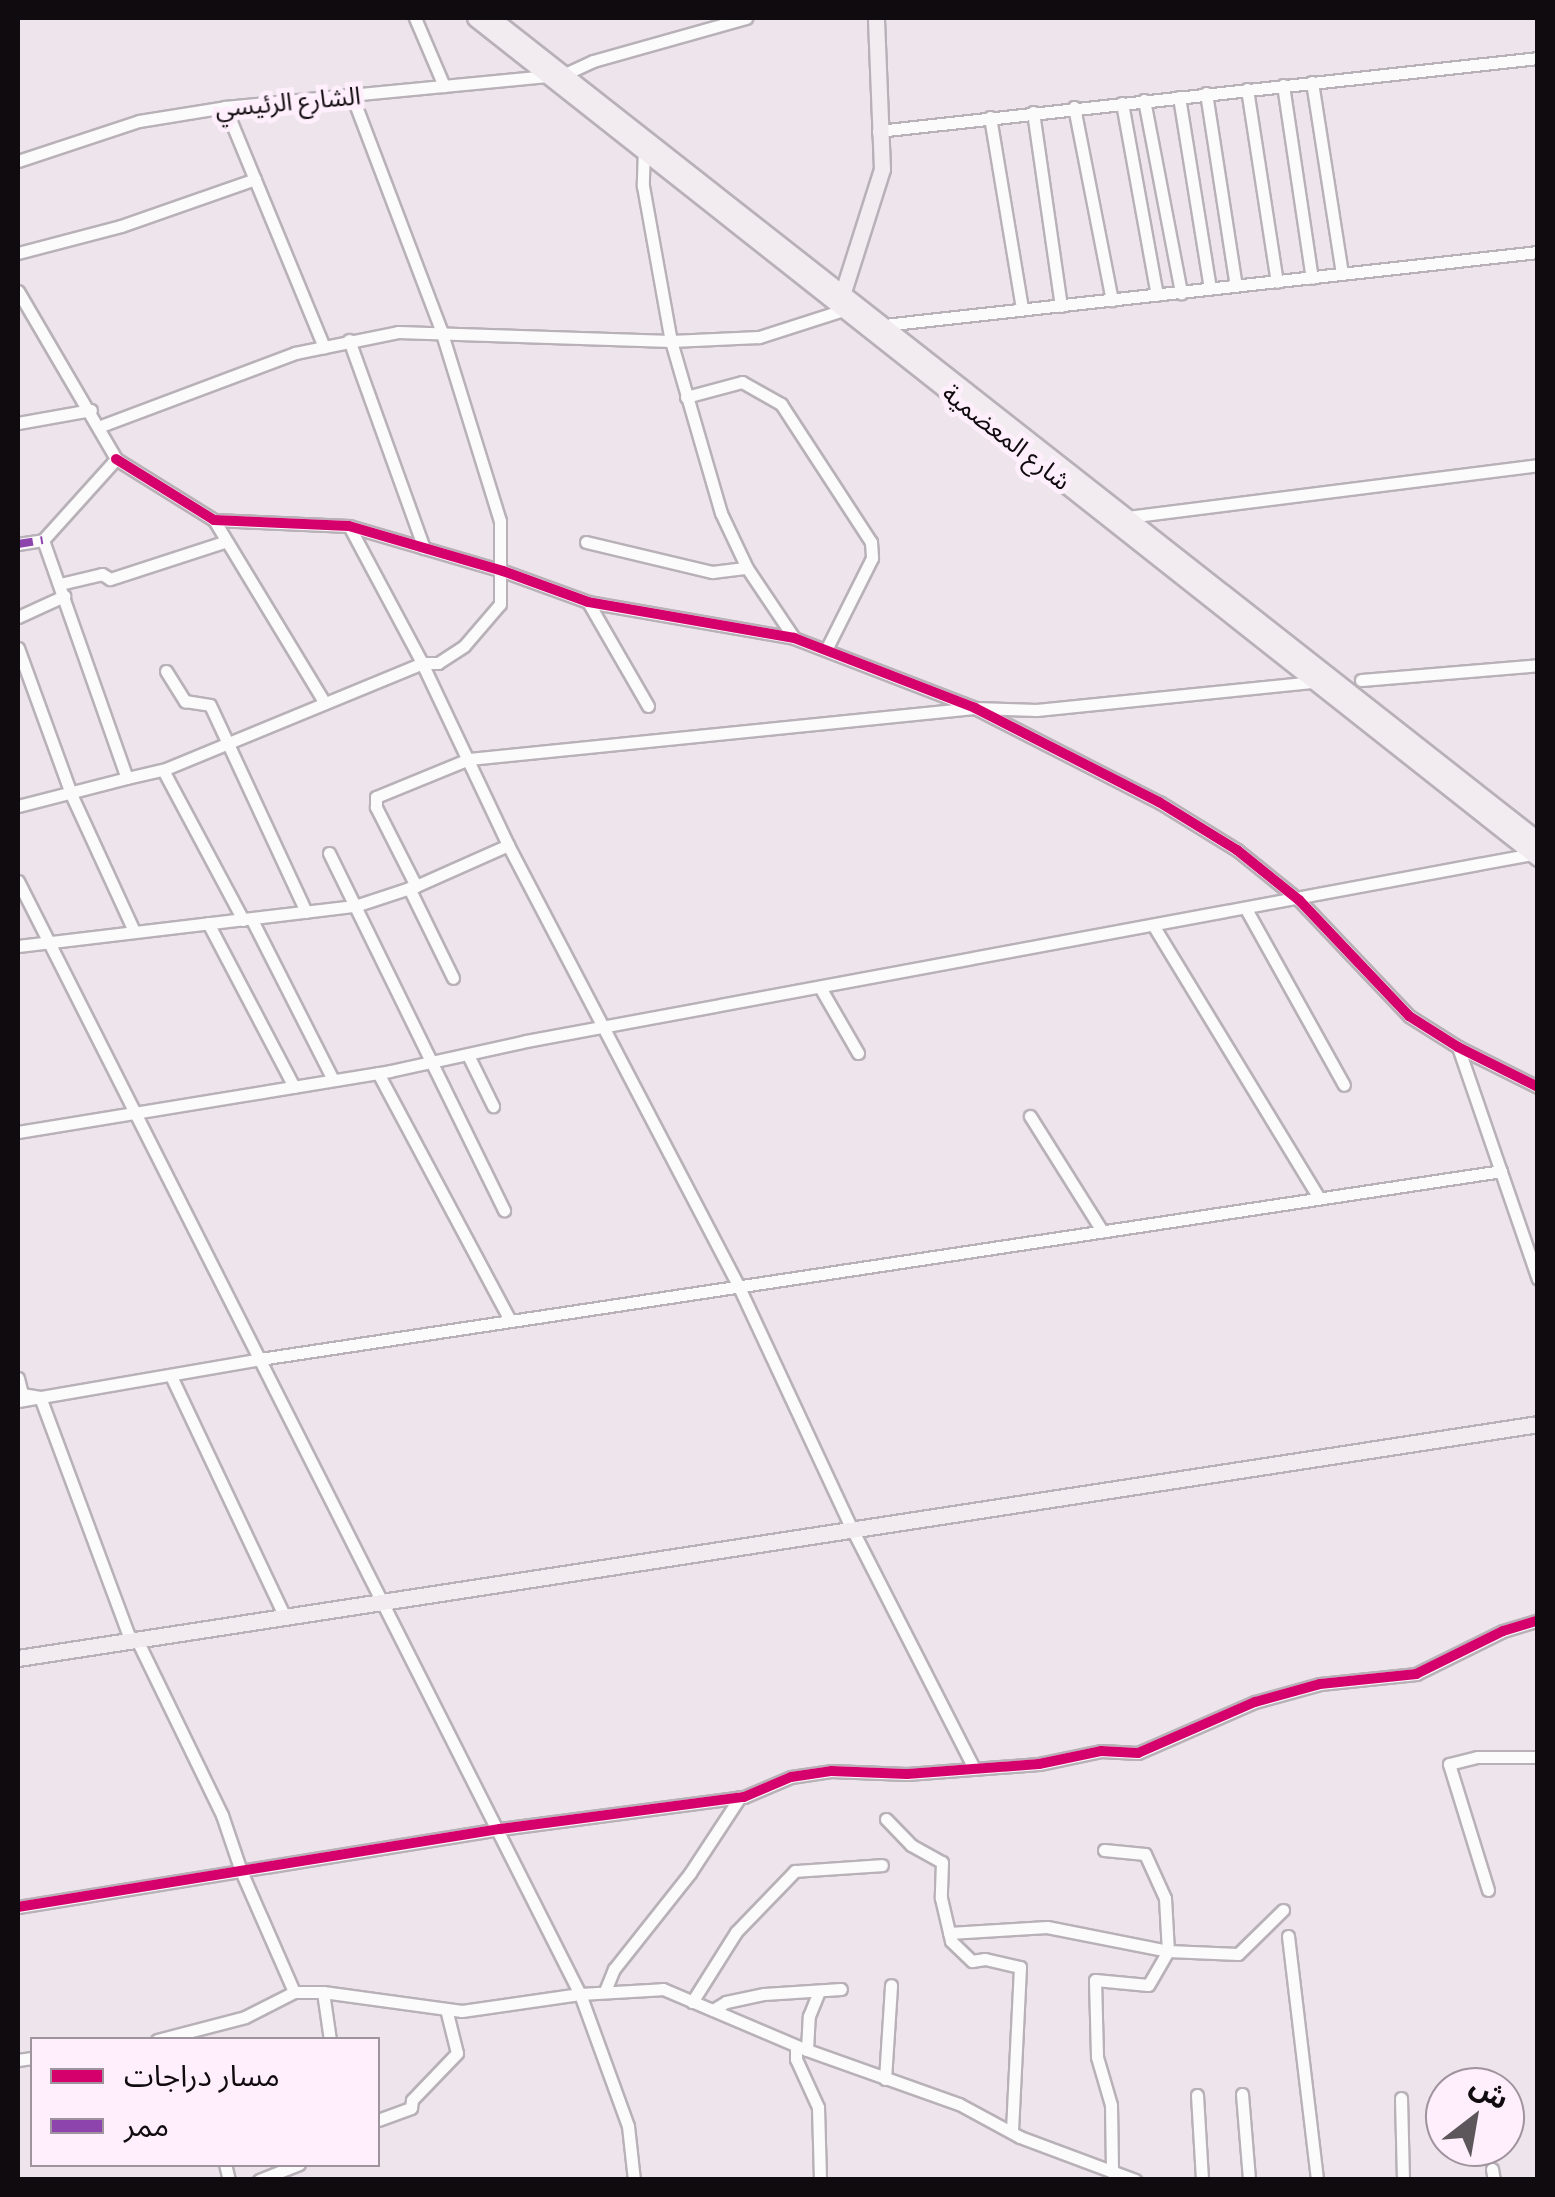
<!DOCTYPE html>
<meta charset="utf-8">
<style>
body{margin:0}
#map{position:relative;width:1555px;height:2197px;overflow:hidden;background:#ede4ec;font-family:"Roboto Condensed","Noto Sans Arabic",sans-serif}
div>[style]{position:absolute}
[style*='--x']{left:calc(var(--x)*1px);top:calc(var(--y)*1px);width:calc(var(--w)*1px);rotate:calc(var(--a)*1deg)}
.roads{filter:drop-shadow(2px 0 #b8b1b7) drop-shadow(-2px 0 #b8b1b7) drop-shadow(0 2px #b8b1b7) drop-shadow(0 -2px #b8b1b7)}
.minor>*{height:11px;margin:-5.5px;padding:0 5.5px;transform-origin:5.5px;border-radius:5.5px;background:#fcfbfc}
.major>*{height:15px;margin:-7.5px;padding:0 7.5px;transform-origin:7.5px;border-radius:7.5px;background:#f2ecf1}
.quiet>*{height:8px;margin-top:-4px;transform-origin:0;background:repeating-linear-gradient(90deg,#8e44ad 0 15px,transparent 0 23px)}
.cycleway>*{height:10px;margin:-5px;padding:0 5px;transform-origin:5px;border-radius:5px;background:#d6006c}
span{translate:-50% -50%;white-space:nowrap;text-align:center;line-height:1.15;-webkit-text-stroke:10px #ffeefc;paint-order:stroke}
.street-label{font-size:25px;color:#100b0f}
.frame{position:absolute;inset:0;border:20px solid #100b0f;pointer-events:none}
.legend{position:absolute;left:30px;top:2037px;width:350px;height:130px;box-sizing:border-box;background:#ffeefc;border:2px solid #9f939d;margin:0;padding:12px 18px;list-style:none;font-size:30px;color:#100b0f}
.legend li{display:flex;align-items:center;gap:20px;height:50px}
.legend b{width:50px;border:2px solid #9f939d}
.north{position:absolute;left:1425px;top:2067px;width:100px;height:100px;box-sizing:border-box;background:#ffeefc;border:2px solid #9f939d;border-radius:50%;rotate:31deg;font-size:28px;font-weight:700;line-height:40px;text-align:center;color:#100b0f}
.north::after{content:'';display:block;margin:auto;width:35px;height:45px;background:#5d575c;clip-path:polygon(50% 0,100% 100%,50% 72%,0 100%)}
</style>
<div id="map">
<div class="roads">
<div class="minor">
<i style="--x:415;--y:18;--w:74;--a:66.9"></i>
<i style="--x:1312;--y:82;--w:194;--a:81.1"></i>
<i style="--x:1283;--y:85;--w:195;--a:81.5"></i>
<i style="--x:1247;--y:89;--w:195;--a:81.2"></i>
<i style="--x:1206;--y:93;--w:195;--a:81.2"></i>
<i style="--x:1179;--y:97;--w:194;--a:80.8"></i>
<i style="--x:1144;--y:100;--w:197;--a:79.1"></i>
<i style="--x:1122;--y:103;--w:195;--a:79.7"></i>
<i style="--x:225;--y:107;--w:260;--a:67.6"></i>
<i style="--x:1074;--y:107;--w:197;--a:78.9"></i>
<i style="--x:1033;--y:112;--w:196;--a:81.8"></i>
<i style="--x:990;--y:117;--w:195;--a:80.5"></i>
<i style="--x:878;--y:131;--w:664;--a:-6.31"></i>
<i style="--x:644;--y:149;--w:37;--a:92"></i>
<i style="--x:643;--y:186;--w:158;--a:79.8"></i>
<i style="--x:671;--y:341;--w:179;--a:73.8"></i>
<i style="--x:721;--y:513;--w:61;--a:64.7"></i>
<i style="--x:747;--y:568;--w:84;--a:56.1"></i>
<i style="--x:18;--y:161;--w:127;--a:-18.3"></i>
<i style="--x:139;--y:121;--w:87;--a:-9.2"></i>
<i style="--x:225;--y:107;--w:342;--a:-5.5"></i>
<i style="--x:565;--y:74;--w:31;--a:-25"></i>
<i style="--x:593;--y:61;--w:159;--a:-15.7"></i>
<i style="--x:18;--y:253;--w:106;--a:-14.7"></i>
<i style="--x:121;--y:226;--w:142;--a:-19.3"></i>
<i style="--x:18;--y:291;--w:194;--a:59.7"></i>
<i style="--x:116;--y:459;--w:109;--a:132"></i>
<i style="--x:43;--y:540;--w:252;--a:70.6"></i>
<i style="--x:127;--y:778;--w:113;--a:165.6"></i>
<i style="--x:884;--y:325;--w:658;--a:-6.37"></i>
<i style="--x:349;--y:340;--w:221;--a:70.2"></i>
<i style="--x:686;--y:397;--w:58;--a:-15"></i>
<i style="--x:742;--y:382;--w:45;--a:29.4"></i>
<i style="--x:781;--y:404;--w:165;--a:56.9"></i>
<i style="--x:871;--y:542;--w:16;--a:86"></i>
<i style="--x:872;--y:558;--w:103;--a:116.6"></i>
<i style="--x:18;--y:423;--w:74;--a:-10.1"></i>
<i style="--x:101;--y:426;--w:207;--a:-20.6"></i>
<i style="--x:295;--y:353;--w:105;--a:-11.5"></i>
<i style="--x:398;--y:332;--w:273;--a:1.9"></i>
<i style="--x:671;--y:341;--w:88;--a:-2.6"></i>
<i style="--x:759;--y:337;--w:88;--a:-17.8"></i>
<i style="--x:116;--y:459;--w:115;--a:31.9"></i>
<i style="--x:214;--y:520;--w:135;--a:2.5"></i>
<i style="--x:349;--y:526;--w:160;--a:16.3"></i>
<i style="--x:503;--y:571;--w:90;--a:20"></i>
<i style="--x:588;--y:602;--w:209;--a:9.9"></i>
<i style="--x:794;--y:638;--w:194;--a:21.1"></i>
<i style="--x:975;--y:708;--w:207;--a:27.1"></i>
<i style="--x:1159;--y:802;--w:92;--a:31.6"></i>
<i style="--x:1237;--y:850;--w:80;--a:38.9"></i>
<i style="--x:1299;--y:900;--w:160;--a:46.5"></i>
<i style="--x:1409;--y:1016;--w:58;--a:32.3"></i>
<i style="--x:1458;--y:1047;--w:89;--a:26.6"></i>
<i style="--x:1127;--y:517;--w:414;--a:-7.2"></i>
<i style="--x:214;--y:520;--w:214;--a:58.8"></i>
<i style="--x:349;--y:526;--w:155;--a:61.9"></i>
<i style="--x:422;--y:663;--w:201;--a:64.7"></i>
<i style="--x:508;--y:845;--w:496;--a:62.4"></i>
<i style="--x:738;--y:1285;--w:269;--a:65"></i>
<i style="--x:852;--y:1529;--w:265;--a:63"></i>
<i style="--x:586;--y:542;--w:130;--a:13.4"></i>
<i style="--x:712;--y:572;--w:35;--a:-7"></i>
<i style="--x:18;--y:544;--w:25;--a:-9"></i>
<i style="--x:60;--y:584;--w:43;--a:-13.4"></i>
<i style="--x:102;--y:574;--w:9;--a:32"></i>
<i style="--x:110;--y:579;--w:120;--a:-18"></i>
<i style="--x:588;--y:602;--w:120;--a:60"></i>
<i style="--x:18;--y:617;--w:51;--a:-24.5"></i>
<i style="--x:18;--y:648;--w:155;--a:70"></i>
<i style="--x:71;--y:794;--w:151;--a:65.3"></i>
<i style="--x:166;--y:671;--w:36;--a:58"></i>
<i style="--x:185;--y:701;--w:25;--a:9"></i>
<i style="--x:210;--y:705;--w:228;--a:65.1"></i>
<i style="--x:1361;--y:680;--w:178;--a:-4.8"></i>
<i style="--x:163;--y:770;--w:170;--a:61.9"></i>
<i style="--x:127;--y:778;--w:37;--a:-13"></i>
<i style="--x:163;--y:770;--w:280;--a:-22.4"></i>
<i style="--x:422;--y:663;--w:16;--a:0"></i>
<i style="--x:438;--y:663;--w:31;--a:-33"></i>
<i style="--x:464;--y:646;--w:55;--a:-49.4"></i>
<i style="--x:500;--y:604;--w:83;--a:-90"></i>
<i style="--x:500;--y:521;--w:200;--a:-107.2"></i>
<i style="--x:441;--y:330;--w:248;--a:-110.8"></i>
<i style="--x:329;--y:853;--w:398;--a:63.9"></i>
<i style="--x:18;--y:881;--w:1247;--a:63.21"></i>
<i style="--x:580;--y:1994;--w:140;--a:70"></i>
<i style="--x:628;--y:2126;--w:54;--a:83.7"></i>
<i style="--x:416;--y:886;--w:89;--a:-116.9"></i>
<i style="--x:376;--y:807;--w:10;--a:-90"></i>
<i style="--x:376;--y:797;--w:100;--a:-22.2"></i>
<i style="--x:469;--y:759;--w:509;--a:-5.76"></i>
<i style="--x:975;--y:708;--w:62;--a:1.8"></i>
<i style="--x:1037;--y:710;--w:278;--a:-5.8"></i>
<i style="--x:409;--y:888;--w:100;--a:63.9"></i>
<i style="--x:1246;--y:909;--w:201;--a:60.9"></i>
<i style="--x:252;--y:920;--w:179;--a:63.1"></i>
<i style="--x:208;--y:923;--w:185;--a:62.3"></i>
<i style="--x:1153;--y:925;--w:320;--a:58.7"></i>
<i style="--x:18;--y:946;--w:339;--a:-6.8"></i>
<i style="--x:355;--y:906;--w:64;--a:-18.2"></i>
<i style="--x:416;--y:886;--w:101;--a:-24"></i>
<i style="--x:821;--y:989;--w:74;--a:60"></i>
<i style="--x:1458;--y:1047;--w:245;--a:71"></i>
<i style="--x:468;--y:1055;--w:57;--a:63.9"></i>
<i style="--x:378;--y:1073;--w:280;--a:61.9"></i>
<i style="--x:1030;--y:1116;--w:136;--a:57.9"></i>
<i style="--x:18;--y:1132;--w:377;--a:-9.3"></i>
<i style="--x:390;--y:1071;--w:139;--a:-12.4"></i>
<i style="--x:526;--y:1041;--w:1023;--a:-10.53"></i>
<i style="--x:171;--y:1376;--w:267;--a:64.7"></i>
<i style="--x:18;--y:1378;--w:16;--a:76"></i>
<i style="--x:22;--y:1394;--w:18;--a:9"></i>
<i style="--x:40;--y:1397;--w:255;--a:69.6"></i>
<i style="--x:129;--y:1636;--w:9;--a:27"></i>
<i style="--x:137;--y:1640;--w:195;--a:64.1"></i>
<i style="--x:222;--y:1815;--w:59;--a:71.3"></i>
<i style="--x:241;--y:1871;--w:132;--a:66.3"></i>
<i style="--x:18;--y:1401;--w:246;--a:-9.8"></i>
<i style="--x:260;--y:1359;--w:1255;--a:-8.61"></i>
<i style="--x:886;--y:1819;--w:36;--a:46"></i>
<i style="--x:911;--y:1845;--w:35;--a:29"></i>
<i style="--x:942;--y:1862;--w:36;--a:92"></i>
<i style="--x:941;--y:1898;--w:44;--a:76.9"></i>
<i style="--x:951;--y:1941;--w:29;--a:44"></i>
<i style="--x:972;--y:1961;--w:13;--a:-9"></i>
<i style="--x:985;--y:1959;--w:36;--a:13"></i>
<i style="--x:1020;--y:1967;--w:165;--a:92.8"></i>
<i style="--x:1104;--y:1850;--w:41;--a:5.6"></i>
<i style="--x:1145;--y:1854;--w:48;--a:65.6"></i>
<i style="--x:1165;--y:1898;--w:53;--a:86.8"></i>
<i style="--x:1168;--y:1951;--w:39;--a:120"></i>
<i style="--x:1148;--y:1985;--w:53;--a:-174.6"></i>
<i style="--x:1095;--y:1980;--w:77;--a:88.5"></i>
<i style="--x:1097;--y:2057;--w:50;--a:73.7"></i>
<i style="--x:1111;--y:2105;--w:67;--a:89.1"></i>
<i style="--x:1488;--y:1890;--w:132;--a:-107.2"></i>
<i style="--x:1449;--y:1764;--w:29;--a:-14"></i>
<i style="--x:1477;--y:1757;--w:61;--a:0"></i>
<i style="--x:18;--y:1907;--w:488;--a:-9.2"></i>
<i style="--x:500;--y:1829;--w:246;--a:-7.5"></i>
<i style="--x:744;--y:1797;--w:51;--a:-23.1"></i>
<i style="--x:791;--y:1777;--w:40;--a:-8.5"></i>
<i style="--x:831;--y:1771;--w:76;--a:2.3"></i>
<i style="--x:907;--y:1774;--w:132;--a:-4.3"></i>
<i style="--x:1039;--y:1764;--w:63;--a:-11.8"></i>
<i style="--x:1101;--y:1751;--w:37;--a:3"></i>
<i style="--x:1138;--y:1753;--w:128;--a:-23.6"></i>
<i style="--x:1255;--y:1702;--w:67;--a:-15.5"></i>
<i style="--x:1320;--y:1684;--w:97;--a:-5.9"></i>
<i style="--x:1416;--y:1674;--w:97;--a:-26.3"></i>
<i style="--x:1503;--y:1631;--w:37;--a:-17"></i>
<i style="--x:949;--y:1933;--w:98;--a:-3.5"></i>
<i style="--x:1047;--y:1927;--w:123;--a:11.2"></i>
<i style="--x:1168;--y:1951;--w:70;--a:2.5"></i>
<i style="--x:1238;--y:1954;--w:63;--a:-44.4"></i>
<i style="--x:1288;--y:1936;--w:246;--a:83.2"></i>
<i style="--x:605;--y:1991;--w:24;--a:-68"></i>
<i style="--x:614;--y:1969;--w:122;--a:-51.6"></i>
<i style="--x:690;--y:1873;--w:91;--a:-56.7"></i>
<i style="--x:323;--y:1992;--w:49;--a:81.7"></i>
<i style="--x:692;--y:2002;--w:83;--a:-57.8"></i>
<i style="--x:736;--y:1932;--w:85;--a:-46"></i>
<i style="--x:795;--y:1871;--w:87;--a:-3.9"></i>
<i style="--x:713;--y:2010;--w:15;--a:-32"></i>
<i style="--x:726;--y:2002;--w:39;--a:-12"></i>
<i style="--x:764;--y:1994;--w:77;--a:-3.7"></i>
<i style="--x:157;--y:2040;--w:91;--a:-14.6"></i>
<i style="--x:245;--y:2017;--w:55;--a:-27"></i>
<i style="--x:294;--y:1992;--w:29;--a:0"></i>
<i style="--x:323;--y:1992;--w:140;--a:7.8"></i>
<i style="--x:462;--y:2011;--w:119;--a:-8.2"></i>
<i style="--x:580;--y:1994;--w:83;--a:-3.4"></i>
<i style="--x:663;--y:1989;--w:156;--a:23"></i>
<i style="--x:807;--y:2050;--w:161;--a:19.6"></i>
<i style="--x:959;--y:2104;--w:69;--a:28.4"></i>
<i style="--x:1020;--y:2137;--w:123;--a:20.5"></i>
<i style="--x:796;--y:2046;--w:13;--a:90"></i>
<i style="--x:796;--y:2059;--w:53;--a:65.4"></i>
<i style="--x:818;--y:2107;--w:73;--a:88.4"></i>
<i style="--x:807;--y:2050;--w:34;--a:-87"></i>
<i style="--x:809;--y:2016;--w:27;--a:-68"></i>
<i style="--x:18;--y:2060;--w:14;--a:-8"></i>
<i style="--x:885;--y:2079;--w:94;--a:-86.3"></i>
<i style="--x:1242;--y:2094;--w:86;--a:85.3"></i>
<i style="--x:1197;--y:2095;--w:85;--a:86.6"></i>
<i style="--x:1401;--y:2098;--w:82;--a:88.6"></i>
<i style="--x:378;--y:2120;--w:35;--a:-20"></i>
<i style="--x:411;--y:2108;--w:8;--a:-83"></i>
<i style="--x:412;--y:2100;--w:65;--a:-46.2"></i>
<i style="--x:457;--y:2053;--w:45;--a:-104"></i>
<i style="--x:225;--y:2164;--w:16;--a:76"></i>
<i style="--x:1492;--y:2169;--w:11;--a:80"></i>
<i style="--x:259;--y:2180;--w:43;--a:-21.8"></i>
</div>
<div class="major">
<i style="--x:475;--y:18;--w:1355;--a:38.32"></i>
<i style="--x:492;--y:18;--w:1330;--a:38.16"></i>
<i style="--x:843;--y:292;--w:129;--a:-72.4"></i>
<i style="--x:882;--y:169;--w:151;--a:-92.3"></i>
<i style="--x:18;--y:1658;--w:1538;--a:-8.75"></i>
</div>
</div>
<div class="quiet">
<i style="--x:18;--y:544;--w:25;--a:-9"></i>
</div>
<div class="cycleway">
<i style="--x:116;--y:459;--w:115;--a:31.9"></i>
<i style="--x:214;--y:520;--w:135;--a:2.5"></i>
<i style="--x:349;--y:526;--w:160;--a:16.3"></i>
<i style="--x:503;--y:571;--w:90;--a:20"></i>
<i style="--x:588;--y:602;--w:209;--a:9.9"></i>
<i style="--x:794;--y:638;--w:194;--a:21.1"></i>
<i style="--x:975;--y:708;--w:207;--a:27.1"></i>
<i style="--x:1159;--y:802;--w:92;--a:31.6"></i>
<i style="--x:1237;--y:850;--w:80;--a:38.9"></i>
<i style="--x:1299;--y:900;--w:160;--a:46.5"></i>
<i style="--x:1409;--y:1016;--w:58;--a:32.3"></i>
<i style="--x:1458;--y:1047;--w:89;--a:26.6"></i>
<i style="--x:18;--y:1907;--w:488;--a:-9.2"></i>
<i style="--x:500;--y:1829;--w:246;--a:-7.5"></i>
<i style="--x:744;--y:1797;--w:51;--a:-23.1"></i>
<i style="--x:791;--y:1777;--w:40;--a:-8.5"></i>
<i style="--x:831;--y:1771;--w:76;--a:2.3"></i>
<i style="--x:907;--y:1774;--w:132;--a:-4.3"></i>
<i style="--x:1039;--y:1764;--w:63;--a:-11.8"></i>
<i style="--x:1101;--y:1751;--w:37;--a:3"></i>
<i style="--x:1138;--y:1753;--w:128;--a:-23.6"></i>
<i style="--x:1255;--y:1702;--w:67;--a:-15.5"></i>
<i style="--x:1320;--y:1684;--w:97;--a:-5.9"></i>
<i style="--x:1416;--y:1674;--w:97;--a:-26.3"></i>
<i style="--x:1503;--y:1631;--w:37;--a:-17"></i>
</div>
<div class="street-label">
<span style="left:288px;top:103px;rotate:-5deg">الشارع الرئيسي</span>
<span style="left:1006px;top:438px;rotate:38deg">شارع المعضمية</span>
</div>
<div class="frame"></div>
<ul class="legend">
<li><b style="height:12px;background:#d6006c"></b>مسار دراجات</li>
<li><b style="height:12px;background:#8e44ad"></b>ممر</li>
</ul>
<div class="north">ش</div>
</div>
